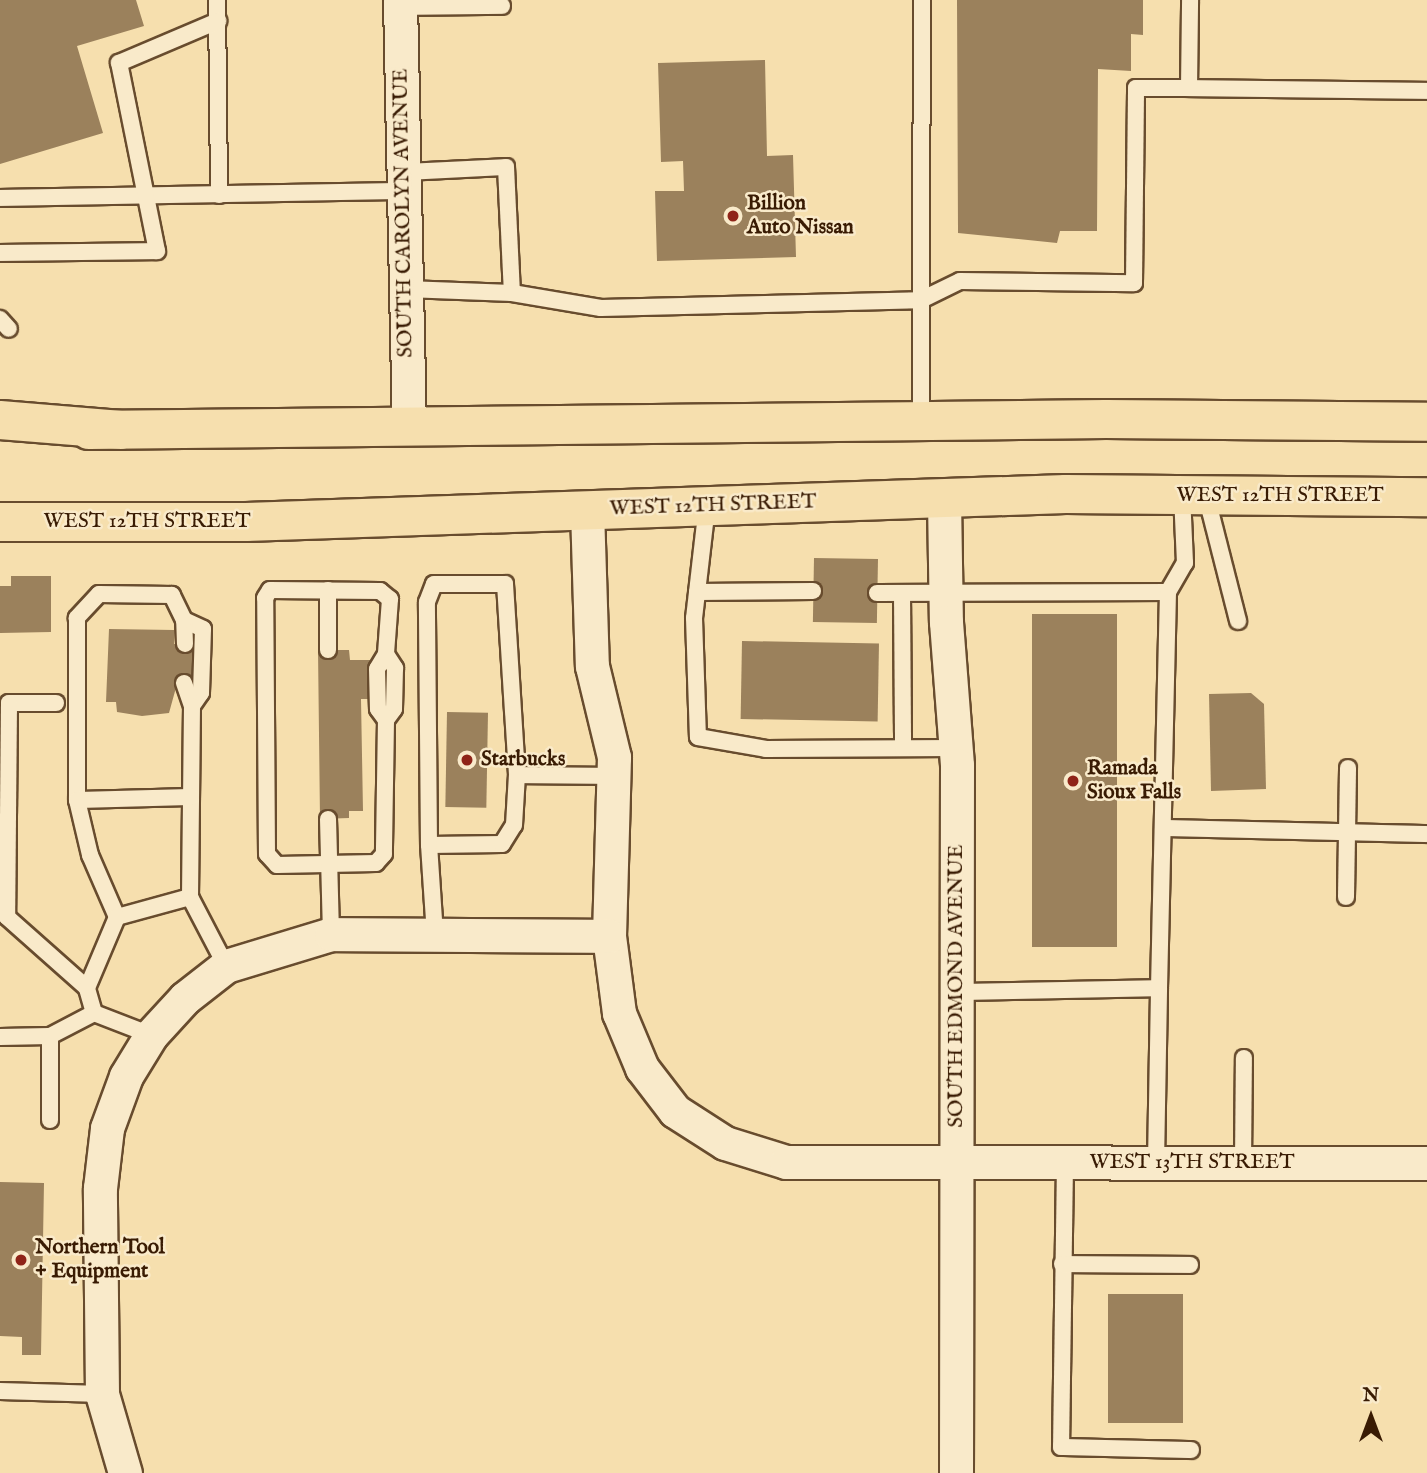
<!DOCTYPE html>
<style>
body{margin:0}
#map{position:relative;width:1427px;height:1473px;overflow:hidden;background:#f6dfae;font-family:"IM FELL English",serif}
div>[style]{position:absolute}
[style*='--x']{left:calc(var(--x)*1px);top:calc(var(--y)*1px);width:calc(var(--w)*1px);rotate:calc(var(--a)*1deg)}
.building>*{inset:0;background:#9b815c;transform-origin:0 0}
.roads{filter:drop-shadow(2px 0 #684c2e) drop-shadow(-2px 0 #684c2e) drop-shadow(0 2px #684c2e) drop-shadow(0 -2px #684c2e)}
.lane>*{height:16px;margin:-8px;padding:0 8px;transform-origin:8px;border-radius:8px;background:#f9eaca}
.street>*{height:33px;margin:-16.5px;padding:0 16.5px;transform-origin:16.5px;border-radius:16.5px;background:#f9eaca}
.primary>*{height:38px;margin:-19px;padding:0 19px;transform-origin:19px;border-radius:19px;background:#f6dfae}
.highway>*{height:38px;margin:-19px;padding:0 19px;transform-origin:19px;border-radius:19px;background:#f6dfae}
.dots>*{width:19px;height:19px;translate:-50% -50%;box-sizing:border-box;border:4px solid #f9eaca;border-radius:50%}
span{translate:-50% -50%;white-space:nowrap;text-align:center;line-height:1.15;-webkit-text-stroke:5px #f9eaca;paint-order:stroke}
.poi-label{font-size:21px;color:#391b03;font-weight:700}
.left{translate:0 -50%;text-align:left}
.street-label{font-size:21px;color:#391b03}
.north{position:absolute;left:1336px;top:1382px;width:70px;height:70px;-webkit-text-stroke:5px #f9eaca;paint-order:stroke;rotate:0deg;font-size:19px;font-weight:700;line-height:28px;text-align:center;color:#391b03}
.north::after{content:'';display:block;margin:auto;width:24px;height:32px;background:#391b03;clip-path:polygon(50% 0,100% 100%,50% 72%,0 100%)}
</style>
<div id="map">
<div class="building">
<i style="clip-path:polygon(0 0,136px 0,144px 26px,77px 46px,103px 133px,0 164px)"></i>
<i style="clip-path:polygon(957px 0,1143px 0,1143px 35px,1131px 34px,1131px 71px,1098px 69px,1097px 231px,1060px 231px,1057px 243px,958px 233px)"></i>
<i style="clip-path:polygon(765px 60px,767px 156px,793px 155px,796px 257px,657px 261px,655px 191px,684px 191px,683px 161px,661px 162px,658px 63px)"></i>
<i style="left:814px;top:558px;width:64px;height:64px;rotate:1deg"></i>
<i style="clip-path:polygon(11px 576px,51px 576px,51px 632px,0 633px,0 586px,11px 586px)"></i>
<i style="left:1032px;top:614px;width:85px;height:333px"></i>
<i style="clip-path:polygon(109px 629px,174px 630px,174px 644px,196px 645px,195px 682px,177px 684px,169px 713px,142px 716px,117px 712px,116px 702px,106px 702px)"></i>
<i style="left:742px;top:641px;width:137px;height:78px;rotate:1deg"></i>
<i style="clip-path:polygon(318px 650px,349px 650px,350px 660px,374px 660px,374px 699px,361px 699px,363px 811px,349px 811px,349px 818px,320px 819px)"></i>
<i style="clip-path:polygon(1251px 693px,1264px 704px,1266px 789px,1211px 791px,1209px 694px)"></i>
<i style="left:447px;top:712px;width:41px;height:95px;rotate:1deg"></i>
<i style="clip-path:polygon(0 1182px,44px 1183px,41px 1355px,22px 1355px,22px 1337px,0 1336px)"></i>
<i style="left:1108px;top:1294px;width:75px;height:129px"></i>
</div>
<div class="roads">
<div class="lane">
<i style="--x:217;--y:0;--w:195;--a:89.4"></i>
<i style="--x:400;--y:7;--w:102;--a:-0.6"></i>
<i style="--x:1189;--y:88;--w:238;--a:0.7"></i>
<i style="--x:404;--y:172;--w:102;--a:-2.8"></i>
<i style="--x:506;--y:167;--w:126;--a:87.3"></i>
<i style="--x:512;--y:293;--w:106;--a:-177.8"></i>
<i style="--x:0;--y:198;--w:404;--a:-1"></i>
<i style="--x:0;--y:253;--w:157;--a:-0.7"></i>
<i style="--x:157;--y:251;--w:192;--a:-101.4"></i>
<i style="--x:119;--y:63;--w:108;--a:-23"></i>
<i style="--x:512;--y:293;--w:90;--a:9.6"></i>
<i style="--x:601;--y:308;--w:320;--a:-1.4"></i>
<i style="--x:921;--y:300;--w:43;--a:-26"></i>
<i style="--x:960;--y:281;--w:174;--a:0.7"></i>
<i style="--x:1134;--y:283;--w:195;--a:-89.4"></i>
<i style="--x:1136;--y:88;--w:53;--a:0"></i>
<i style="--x:1189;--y:88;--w:88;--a:-89.3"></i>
<i style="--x:0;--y:319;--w:13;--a:48"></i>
<i style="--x:921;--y:421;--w:421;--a:-89.9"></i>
<i style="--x:1206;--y:495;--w:130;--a:75.7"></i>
<i style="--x:707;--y:506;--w:113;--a:96.6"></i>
<i style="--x:694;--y:618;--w:119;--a:88.1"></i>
<i style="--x:698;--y:737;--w:69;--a:10"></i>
<i style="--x:766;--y:749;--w:190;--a:-0.3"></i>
<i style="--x:328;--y:590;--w:60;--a:90"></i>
<i style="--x:697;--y:592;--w:116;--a:-0.5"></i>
<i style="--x:877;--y:593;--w:291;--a:-0.2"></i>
<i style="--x:902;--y:593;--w:155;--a:89.6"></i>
<i style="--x:184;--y:620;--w:21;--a:25"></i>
<i style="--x:203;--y:629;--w:64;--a:91.8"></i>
<i style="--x:201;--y:693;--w:16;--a:125"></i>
<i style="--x:185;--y:644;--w:24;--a:-92"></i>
<i style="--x:184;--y:620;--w:28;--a:-116"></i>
<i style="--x:172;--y:595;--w:73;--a:-179.2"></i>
<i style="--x:99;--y:594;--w:33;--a:133"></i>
<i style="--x:77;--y:618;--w:182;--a:90"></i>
<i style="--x:77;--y:800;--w:57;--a:76.7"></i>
<i style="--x:90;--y:855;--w:68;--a:66.5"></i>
<i style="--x:117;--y:917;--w:76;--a:-15.3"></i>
<i style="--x:386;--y:654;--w:17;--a:57"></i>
<i style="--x:395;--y:668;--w:41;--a:91.4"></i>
<i style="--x:394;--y:709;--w:14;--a:126"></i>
<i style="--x:386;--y:720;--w:134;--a:90.9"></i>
<i style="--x:384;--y:854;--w:12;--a:132"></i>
<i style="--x:376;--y:863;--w:99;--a:178.8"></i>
<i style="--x:277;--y:865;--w:15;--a:-132"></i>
<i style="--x:267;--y:854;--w:256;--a:-90.4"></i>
<i style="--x:265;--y:598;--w:9;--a:-58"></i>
<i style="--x:270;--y:590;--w:110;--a:0.5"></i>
<i style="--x:380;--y:591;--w:13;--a:39"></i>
<i style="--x:390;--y:599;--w:55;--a:94.2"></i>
<i style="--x:386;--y:654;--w:17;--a:121"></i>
<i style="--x:377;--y:669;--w:40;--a:88.6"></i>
<i style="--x:378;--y:709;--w:14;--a:54"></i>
<i style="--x:184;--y:683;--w:24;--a:71"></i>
<i style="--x:192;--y:706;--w:191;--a:90.6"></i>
<i style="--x:190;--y:897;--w:78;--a:62.4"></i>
<i style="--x:56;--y:703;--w:47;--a:180"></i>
<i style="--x:9;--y:703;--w:214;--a:90.5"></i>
<i style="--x:7;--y:917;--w:107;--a:41.6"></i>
<i style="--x:77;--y:800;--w:114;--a:-1.5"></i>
<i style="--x:328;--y:819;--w:115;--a:88.5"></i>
<i style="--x:1163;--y:828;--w:264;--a:1.3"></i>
<i style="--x:429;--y:845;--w:73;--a:-0.8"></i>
<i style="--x:502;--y:844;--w:22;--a:-58"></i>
<i style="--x:514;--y:825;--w:50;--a:-86.6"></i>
<i style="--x:1346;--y:897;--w:129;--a:-89.1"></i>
<i style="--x:435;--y:935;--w:90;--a:-93.8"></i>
<i style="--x:429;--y:845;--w:243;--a:-90.5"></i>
<i style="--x:427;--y:602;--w:19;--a:-69"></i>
<i style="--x:434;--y:584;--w:71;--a:0"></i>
<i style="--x:505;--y:584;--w:191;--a:86.4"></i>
<i style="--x:517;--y:775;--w:96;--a:0.6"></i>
<i style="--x:957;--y:992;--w:202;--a:-1.1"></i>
<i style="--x:1159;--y:988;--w:396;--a:-88.7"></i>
<i style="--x:1168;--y:592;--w:34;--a:-60"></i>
<i style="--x:1185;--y:563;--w:68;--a:-92.5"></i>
<i style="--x:94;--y:1013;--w:26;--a:-106"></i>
<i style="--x:87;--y:988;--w:77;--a:-67.1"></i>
<i style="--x:0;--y:1037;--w:50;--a:-1.1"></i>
<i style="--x:50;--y:1036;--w:50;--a:-27.6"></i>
<i style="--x:94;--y:1013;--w:61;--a:21.1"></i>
<i style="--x:50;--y:1120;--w:84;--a:-90"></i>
<i style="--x:1065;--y:1163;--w:284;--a:90.8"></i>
<i style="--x:1061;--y:1447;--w:130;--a:1.3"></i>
<i style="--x:1156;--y:1163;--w:175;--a:-89"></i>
<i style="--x:1243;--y:1163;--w:105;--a:-89.5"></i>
<i style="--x:1062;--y:1264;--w:128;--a:0.4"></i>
<i style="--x:0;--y:1391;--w:102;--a:1.7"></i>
</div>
<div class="street">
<i style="--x:400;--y:0;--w:427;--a:88.8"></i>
<i style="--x:944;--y:499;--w:123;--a:89.1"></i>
<i style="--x:946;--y:622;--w:143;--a:85.6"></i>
<i style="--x:957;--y:765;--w:708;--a:90.08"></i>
<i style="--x:587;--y:510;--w:156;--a:88.2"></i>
<i style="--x:592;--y:666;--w:94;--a:76.4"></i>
<i style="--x:614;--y:757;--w:179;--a:91.6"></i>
<i style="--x:609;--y:936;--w:78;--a:82.6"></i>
<i style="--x:619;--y:1013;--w:60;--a:67.3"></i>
<i style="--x:642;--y:1068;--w:54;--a:52.5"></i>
<i style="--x:675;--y:1111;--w:59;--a:32.6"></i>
<i style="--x:725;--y:1143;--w:64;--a:17.3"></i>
<i style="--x:786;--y:1162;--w:641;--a:0.09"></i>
<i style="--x:125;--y:1473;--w:82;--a:-106.2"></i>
<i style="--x:102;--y:1394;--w:206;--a:-90.6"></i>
<i style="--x:100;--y:1188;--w:60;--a:-83.3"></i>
<i style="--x:107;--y:1128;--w:55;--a:-69.9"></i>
<i style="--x:126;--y:1076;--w:48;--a:-58.6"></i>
<i style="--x:151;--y:1035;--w:50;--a:-47.4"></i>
<i style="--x:185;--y:998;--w:52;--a:-38"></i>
<i style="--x:226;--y:966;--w:110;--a:-16.9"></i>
<i style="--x:331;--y:934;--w:278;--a:0.4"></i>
</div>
<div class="primary">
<i style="--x:89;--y:430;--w:1017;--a:-0.62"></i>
<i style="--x:1106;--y:419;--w:321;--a:0.5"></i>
<i style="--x:0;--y:522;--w:246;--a:0"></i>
<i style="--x:246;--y:522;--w:820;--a:-1.96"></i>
<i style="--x:1066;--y:494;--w:361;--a:0.5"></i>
</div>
<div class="highway">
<i style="--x:0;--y:420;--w:121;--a:4.7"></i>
</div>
</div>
<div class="dots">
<i style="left:733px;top:216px;background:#8f2418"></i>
<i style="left:467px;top:760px;background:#8f2418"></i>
<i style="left:1073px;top:781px;background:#8f2418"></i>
<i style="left:21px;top:1260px;background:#8f2418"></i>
</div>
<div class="poi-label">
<span class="left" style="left:747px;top:216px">Billion<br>Auto Nissan</span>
<span class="left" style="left:481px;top:760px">Starbucks</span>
<span class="left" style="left:1087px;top:781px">Ramada<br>Sioux Falls</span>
<span class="left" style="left:35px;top:1260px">Northern Tool<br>+ Equipment</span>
</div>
<div class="street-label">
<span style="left:404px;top:213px;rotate:-91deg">SOUTH CAROLYN AVENUE</span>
<span style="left:1280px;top:496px">WEST 12TH STREET</span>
<span style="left:713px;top:506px;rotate:-2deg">WEST 12TH STREET</span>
<span style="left:147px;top:522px">WEST 12TH STREET</span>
<span style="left:957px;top:986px;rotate:-90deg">SOUTH EDMOND AVENUE</span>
<span style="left:1192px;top:1163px">WEST 13TH STREET</span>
</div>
<div class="north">N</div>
</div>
